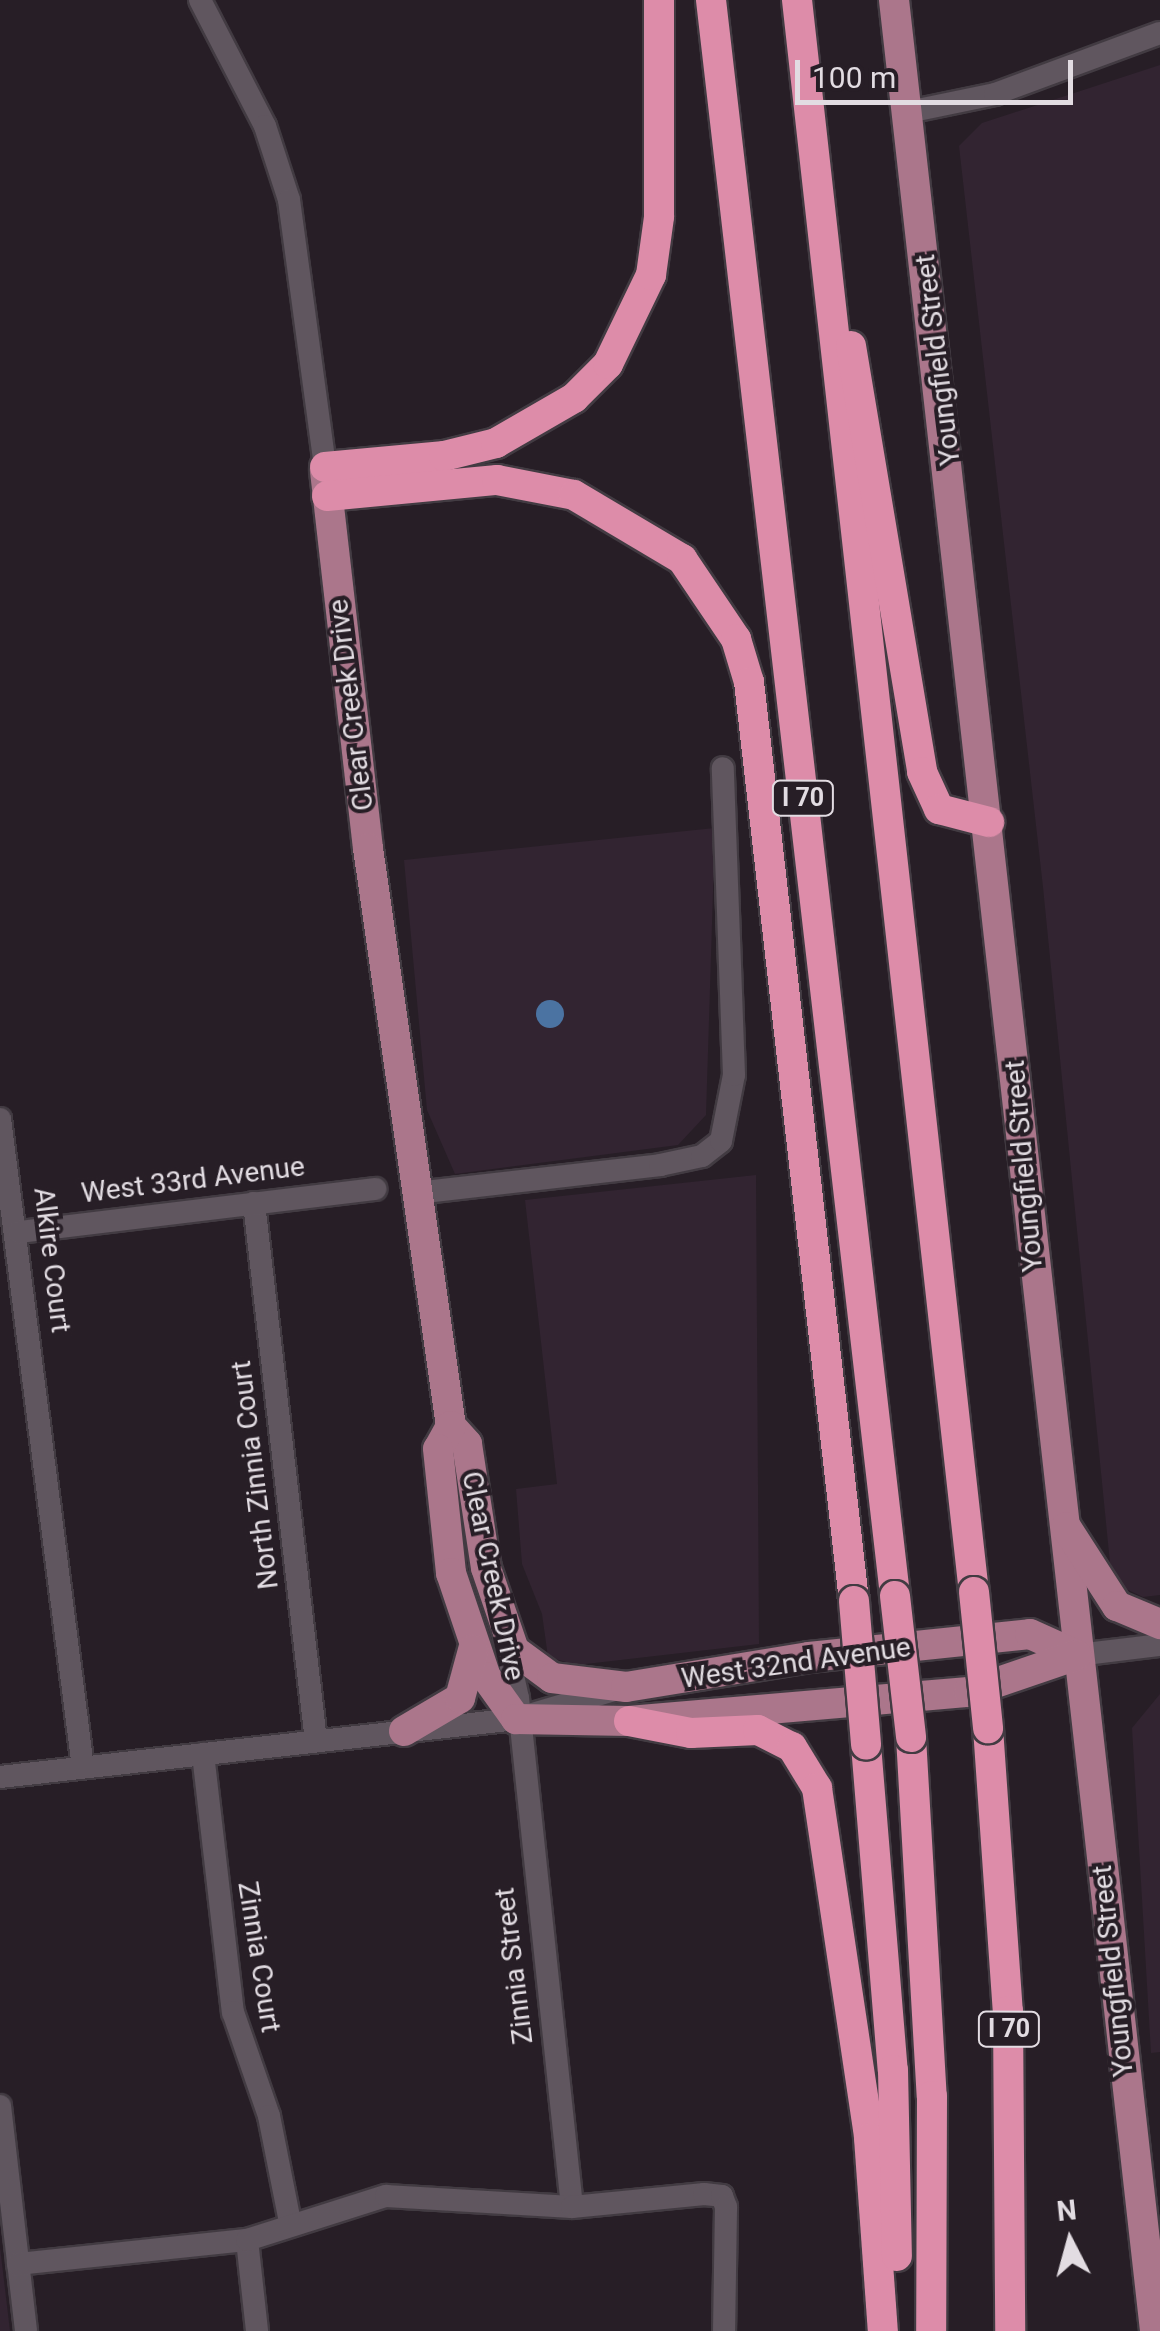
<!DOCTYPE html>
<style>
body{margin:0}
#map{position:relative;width:1160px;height:2331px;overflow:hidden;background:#271e26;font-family:Roboto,sans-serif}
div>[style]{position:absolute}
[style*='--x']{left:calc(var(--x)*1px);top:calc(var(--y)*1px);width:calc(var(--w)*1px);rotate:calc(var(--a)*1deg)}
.built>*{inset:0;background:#322431}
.water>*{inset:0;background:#4b73a2}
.round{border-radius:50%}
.roads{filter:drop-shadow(2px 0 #423b42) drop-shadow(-2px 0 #423b42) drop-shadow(0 2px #423b42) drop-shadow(0 -2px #423b42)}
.minor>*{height:22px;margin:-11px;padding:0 11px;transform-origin:11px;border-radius:11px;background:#60565f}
.major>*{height:30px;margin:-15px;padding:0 15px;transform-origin:15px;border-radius:15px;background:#ab768b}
.highway>*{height:30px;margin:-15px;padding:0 15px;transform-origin:15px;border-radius:15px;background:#dd8ca9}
.bridges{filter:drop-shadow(2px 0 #423b42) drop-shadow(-2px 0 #423b42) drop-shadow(0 2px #423b42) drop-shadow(0 -2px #423b42)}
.highway-bridge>*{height:30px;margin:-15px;padding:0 15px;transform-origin:15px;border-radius:15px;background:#dd8ca9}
span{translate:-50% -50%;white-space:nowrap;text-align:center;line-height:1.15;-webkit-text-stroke:8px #271e26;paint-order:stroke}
.shield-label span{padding:2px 8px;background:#271e26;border:2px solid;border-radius:8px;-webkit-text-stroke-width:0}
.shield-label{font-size:25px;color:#e2dce2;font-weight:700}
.street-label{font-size:28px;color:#e2dce2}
.north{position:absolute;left:1020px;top:2191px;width:100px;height:100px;-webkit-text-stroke:8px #271e26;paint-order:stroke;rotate:354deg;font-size:28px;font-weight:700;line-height:40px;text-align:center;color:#e2dce2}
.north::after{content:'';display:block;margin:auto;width:35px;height:45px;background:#e2dce2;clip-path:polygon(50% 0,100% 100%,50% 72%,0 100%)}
.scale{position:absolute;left:795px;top:60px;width:278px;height:45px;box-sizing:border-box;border:5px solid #e2dce2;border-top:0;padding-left:12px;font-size:30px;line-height:35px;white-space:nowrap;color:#e2dce2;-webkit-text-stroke:8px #271e26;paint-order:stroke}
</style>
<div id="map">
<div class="built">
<i style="clip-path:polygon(1160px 65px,1160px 1595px,1143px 1597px,1126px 1589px,1110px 1563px,1043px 887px,959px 146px,982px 123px)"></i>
<i style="clip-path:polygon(715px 828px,706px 1115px,678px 1145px,455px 1174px,427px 1110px,404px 860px)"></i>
<i style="clip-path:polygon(756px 1175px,759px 1644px,577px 1665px,548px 1657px,542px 1614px,522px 1564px,516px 1489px,557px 1484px,525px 1200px)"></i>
<i style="clip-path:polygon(1160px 1694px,1160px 2052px,1151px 2053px,1132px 1728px)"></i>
<i style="clip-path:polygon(0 2247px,10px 2331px,0 2331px)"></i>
</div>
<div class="water">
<i class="round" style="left:536px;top:1000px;width:28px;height:28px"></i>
</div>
<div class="roads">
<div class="minor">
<i style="--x:200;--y:0;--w:142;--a:62.7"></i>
<i style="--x:265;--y:126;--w:78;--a:72"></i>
<i style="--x:289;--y:200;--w:269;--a:82.3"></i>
<i style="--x:908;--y:112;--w:89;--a:-11.7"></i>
<i style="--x:995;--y:94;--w:176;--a:-20.3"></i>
<i style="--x:0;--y:1119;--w:654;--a:82.71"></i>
<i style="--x:416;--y:1193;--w:246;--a:-6.5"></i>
<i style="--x:660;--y:1165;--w:43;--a:-12.1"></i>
<i style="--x:702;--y:1156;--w:24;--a:-38"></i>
<i style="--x:721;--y:1141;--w:67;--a:-78.9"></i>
<i style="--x:734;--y:1075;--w:307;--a:-92.1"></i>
<i style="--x:254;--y:1203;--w:542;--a:83.43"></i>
<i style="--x:19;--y:1232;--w:359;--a:-6.9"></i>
<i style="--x:505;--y:1640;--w:59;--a:77.4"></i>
<i style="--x:518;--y:1698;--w:512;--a:83.94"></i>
<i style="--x:1077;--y:1655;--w:84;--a:-6.9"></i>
<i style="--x:203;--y:1754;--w:260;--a:83.4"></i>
<i style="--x:233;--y:2012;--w:110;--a:70.9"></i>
<i style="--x:269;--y:2116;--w:108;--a:78.8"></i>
<i style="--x:0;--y:1777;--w:519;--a:-6.41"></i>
<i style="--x:516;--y:1719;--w:102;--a:-16.5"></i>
<i style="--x:0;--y:2106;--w:226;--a:83.4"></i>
<i style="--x:247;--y:2240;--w:92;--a:83.7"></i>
<i style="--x:18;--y:2264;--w:230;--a:-6"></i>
<i style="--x:247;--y:2240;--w:146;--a:-17.6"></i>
<i style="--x:386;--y:2196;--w:186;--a:3.4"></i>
<i style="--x:572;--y:2207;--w:133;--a:-5.6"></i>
<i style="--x:704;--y:2194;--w:18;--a:6"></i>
<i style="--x:722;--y:2196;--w:12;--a:70"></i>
<i style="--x:726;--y:2207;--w:124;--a:90.9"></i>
</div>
<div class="major">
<i style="--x:894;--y:0;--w:2346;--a:83.61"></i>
<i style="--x:325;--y:471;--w:379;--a:83.5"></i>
<i style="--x:368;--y:848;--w:584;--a:81.83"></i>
<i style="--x:451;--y:1426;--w:24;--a:48"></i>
<i style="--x:467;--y:1444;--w:125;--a:81.3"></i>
<i style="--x:486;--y:1568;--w:87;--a:71.1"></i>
<i style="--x:514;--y:1650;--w:47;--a:36.4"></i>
<i style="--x:552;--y:1678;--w:75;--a:6.9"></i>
<i style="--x:626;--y:1687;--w:185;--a:-9.3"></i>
<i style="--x:809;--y:1657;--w:222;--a:-5.9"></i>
<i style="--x:1030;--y:1634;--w:51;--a:24.1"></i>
<i style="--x:451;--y:1426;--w:26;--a:119"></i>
<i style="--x:438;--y:1449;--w:125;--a:84"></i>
<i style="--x:451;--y:1573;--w:110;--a:71.4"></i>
<i style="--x:486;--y:1677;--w:52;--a:54.5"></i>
<i style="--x:516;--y:1719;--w:113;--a:1"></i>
<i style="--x:629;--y:1721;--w:341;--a:-4.9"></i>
<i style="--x:969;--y:1692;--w:114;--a:-18.9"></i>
<i style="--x:1066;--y:1527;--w:94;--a:57.2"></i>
<i style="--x:1117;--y:1606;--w:47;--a:22.7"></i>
<i style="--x:404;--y:1731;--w:65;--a:-30.5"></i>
<i style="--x:460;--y:1698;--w:50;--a:-74.8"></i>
</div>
<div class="highway">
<i style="--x:711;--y:0;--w:1607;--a:83.42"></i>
<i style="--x:797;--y:0;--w:1602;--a:83.66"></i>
<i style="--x:851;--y:346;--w:432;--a:80.5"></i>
<i style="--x:922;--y:772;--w:41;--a:65.3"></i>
<i style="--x:939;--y:809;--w:52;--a:14.6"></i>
<i style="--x:325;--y:467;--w:120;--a:-5.3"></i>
<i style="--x:444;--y:456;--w:54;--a:-14"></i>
<i style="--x:496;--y:443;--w:90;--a:-30"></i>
<i style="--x:574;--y:398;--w:48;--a:-45"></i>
<i style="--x:608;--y:364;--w:99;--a:-64.2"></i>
<i style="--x:651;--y:275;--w:59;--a:-82.1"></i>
<i style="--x:659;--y:217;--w:217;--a:-90"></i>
<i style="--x:327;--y:496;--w:171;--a:-5.4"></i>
<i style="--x:497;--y:480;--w:78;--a:11"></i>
<i style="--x:574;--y:495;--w:126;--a:30.7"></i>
<i style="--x:682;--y:559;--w:97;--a:56"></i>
<i style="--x:736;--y:639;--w:45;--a:73.2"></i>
<i style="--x:749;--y:682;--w:925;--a:83.48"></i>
<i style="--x:629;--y:1721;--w:63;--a:11"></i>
<i style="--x:691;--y:1733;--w:67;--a:-2.6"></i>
<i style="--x:758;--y:1730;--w:38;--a:27"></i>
<i style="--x:792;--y:1747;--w:48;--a:58.6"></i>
<i style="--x:817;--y:1788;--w:354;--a:81.5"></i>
<i style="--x:869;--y:2138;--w:194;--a:85.9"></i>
<i style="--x:988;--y:1728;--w:284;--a:86"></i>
<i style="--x:1008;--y:2011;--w:320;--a:89.6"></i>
<i style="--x:911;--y:1737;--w:360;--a:86.7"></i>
<i style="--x:932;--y:2096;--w:235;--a:90.2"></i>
<i style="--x:866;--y:1745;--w:326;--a:85.3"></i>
<i style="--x:893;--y:2070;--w:186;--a:88.8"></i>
</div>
</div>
<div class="bridges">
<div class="highway-bridge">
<i style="--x:974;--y:1592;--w:137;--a:84.1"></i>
<i style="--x:895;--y:1596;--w:142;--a:83.5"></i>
<i style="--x:854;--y:1601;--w:144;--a:85.2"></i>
</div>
</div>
<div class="shield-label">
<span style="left:803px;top:798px">I 70</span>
<span style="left:1009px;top:2029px">I 70</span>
</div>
<div class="street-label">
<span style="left:938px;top:360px;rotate:-97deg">Youngfield Street</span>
<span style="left:351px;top:705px;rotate:-97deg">Clear Creek Drive</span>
<span style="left:1024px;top:1166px;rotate:-95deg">Youngfield Street</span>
<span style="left:193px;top:1180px;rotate:-7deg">West 33rd Avenue</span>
<span style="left:52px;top:1260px;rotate:83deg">Alkire Court</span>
<span style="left:255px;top:1475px;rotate:-97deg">North Zinnia Court</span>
<span style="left:493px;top:1576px;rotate:78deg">Clear Creek Drive</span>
<span style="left:796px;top:1663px;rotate:-8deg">West 32nd Avenue</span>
<span style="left:259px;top:1957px;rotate:81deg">Zinnia Court</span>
<span style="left:514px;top:1966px;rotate:-97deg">Zinnia Street</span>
<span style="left:1113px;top:1971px;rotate:-96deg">Youngfield Street</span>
</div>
<div class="north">N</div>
<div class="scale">100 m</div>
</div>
